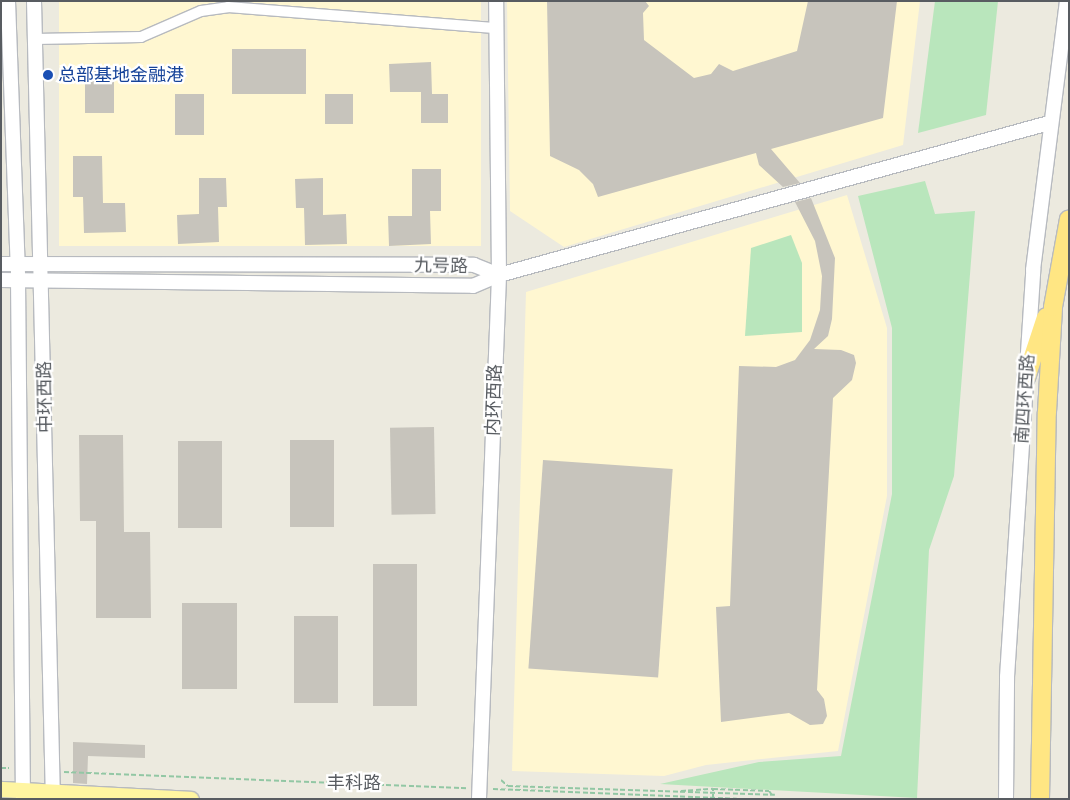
<!DOCTYPE html>
<meta charset="utf-8">
<style>
body{margin:0}
#map{position:relative;width:1070px;height:800px;overflow:hidden;background:#eceadf;font-family:"Nunito Sans","Noto Sans SC",sans-serif}
div>[style]{position:absolute}
[style*='--x']{left:calc(var(--x)*1px);top:calc(var(--y)*1px);width:calc(var(--w)*1px);rotate:calc(var(--a)*1deg)}
.commercial>*{inset:0;background:#fff7d1;transform-origin:0 0}
.green>*{inset:0;background:#b9e6bc}
.building>*{inset:0;background:#c7c4bc;transform-origin:0 0}
.path>*{height:2px;margin-top:-1px;transform-origin:0;background:repeating-linear-gradient(90deg,#92c7a4 0 5px,transparent 0 7.5px)}
.roads{filter:drop-shadow(1px 0 #b7babf) drop-shadow(-1px 0 #b7babf) drop-shadow(0 1px #b7babf) drop-shadow(0 -1px #b7babf)}
.street>*{height:10px;margin:-5px;padding:0 5px;transform-origin:5px;border-radius:5px;background:#fff}
.secondary>*{height:14px;margin:-7px;padding:0 7px;transform-origin:7px;border-radius:7px;background:#fff}
.primary>*{height:15px;margin:-7.5px;padding:0 7.5px;transform-origin:7.5px;border-radius:7.5px;background:#fff5a1}
.highway>*{height:18px;margin:-9px;padding:0 9px;transform-origin:9px;border-radius:9px;background:#ffe683}
.path-bridge>*{height:2px;margin-top:-1px;transform-origin:0;background:repeating-linear-gradient(90deg,#92c7a4 0 5px,transparent 0 7.5px)}
.dots>*{width:14px;height:14px;translate:-50% -50%;box-sizing:border-box;border:2px solid #fff;border-radius:50%}
span{translate:-50% -50%;white-space:nowrap;text-align:center;line-height:1.15;-webkit-text-stroke:4.5px #fff;paint-order:stroke}
.transit-label{font-size:18px;color:#164399}
.left{translate:0 -50%;text-align:left}
.street-label{font-size:18px;color:#585c61}
.frame{position:absolute;inset:0;border:2px solid #585c61;pointer-events:none}
</style>
<div id="map">
<div class="commercial">
<i style="left:59px;top:1px;width:422px;height:245px"></i>
<i style="clip-path:polygon(507px 1px,920px 1px,903px 145px,564px 247px,510px 211px)"></i>
<i style="clip-path:polygon(847px 195px,887px 328px,887px 496px,838px 751px,706px 765px,664px 776px,512px 771px,526px 292px)"></i>
</div>
<div class="green">
<i style="clip-path:polygon(935px 1px,998px 1px,986px 115px,918px 133px)"></i>
<i style="clip-path:polygon(925px 181px,935px 214px,975px 211px,954px 476px,929px 550px,917px 798px,660px 784px,759px 762px,841px 756px,892px 494px,892px 328px,858px 196px)"></i>
<i style="clip-path:polygon(791px 235px,802px 263px,802px 332px,745px 336px,751px 248px)"></i>
</div>
<div class="building">
<i style="clip-path:polygon(547px 1px,645px 1px,649px 6px,643px 13px,644px 40px,694px 78px,711px 74px,719px 64px,733px 71px,797px 51px,808px 1px,897px 1px,883px 118px,771px 149px,800px 183px,783px 187px,759px 165px,756px 153px,598px 197px,593px 184px,579px 170px,550px 156px)"></i>
<i style="left:306px;top:49px;width:45px;height:74px;rotate:90deg"></i>
<i style="clip-path:polygon(431px 62px,432px 94px,448px 94px,448px 123px,421px 123px,421px 92px,390px 92px,389px 64px)"></i>
<i style="left:85px;top:71px;width:29px;height:42px"></i>
<i style="left:175px;top:94px;width:29px;height:41px"></i>
<i style="left:353px;top:94px;width:30px;height:28px;rotate:90deg"></i>
<i style="clip-path:polygon(73px 156px,102px 156px,103px 203px,125px 203px,126px 232px,84px 233px,83px 197px,73px 197px)"></i>
<i style="clip-path:polygon(412px 169px,441px 169px,441px 211px,430px 211px,431px 244px,389px 246px,388px 216px,412px 216px)"></i>
<i style="clip-path:polygon(199px 178px,226px 178px,227px 207px,218px 207px,219px 242px,178px 244px,177px 215px,199px 214px)"></i>
<i style="clip-path:polygon(323px 178px,323px 215px,346px 214px,347px 244px,305px 245px,304px 208px,296px 208px,295px 179px)"></i>
<i style="clip-path:polygon(811px 198px,835px 258px,832px 319px,828px 336px,814px 349px,841px 350px,854px 355px,856px 363px,852px 380px,833px 398px,817px 690px,824px 699px,827px 716px,823px 724px,810px 725px,789px 713px,721px 722px,716px 607px,730px 606px,739px 366px,776px 367px,795px 360px,810px 340px,820px 310px,822px 276px,815px 241px,795px 202px)"></i>
<i style="left:434px;top:427px;width:87px;height:44px;rotate:89deg"></i>
<i style="clip-path:polygon(79px 435px,123px 435px,124px 532px,150px 532px,151px 618px,96px 618px,96px 521px,80px 521px)"></i>
<i style="left:290px;top:440px;width:44px;height:87px"></i>
<i style="left:178px;top:441px;width:44px;height:87px"></i>
<i style="left:543px;top:460px;width:130px;height:209px;rotate:4deg"></i>
<i style="left:373px;top:564px;width:44px;height:142px"></i>
<i style="left:182px;top:603px;width:55px;height:86px"></i>
<i style="left:294px;top:616px;width:44px;height:87px"></i>
<i style="clip-path:polygon(73px 742px,145px 745px,145px 758px,88px 756px,87px 784px,73px 783px)"></i>
</div>
<div class="path">
<i style="--x:1;--y:768;--w:8;--a:0"></i>
<i style="--x:64;--y:772;--w:404;--a:2.3"></i>
<i style="--x:501;--y:780;--w:9;--a:41"></i>
<i style="--x:508;--y:786;--w:267;--a:1.9"></i>
<i style="--x:493;--y:789;--w:244;--a:2.3"></i>
<i style="--x:681;--y:791;--w:32;--a:-4"></i>
<i style="--x:769;--y:791;--w:5;--a:53"></i>
<i style="--x:767;--y:799;--w:56;--a:0"></i>
</div>
<div class="roads">
<div class="street">
<i style="--x:35;--y:39;--w:106;--a:-1.1"></i>
<i style="--x:141;--y:37;--w:65;--a:-23.4"></i>
<i style="--x:201;--y:11;--w:27;--a:-8"></i>
<i style="--x:228;--y:7;--w:270;--a:4.5"></i>
</div>
<div class="secondary">
<i style="--x:8;--y:1;--w:278;--a:87.9"></i>
<i style="--x:18;--y:279;--w:520;--a:89.45"></i>
<i style="--x:34;--y:1;--w:798;--a:88.64"></i>
<i style="--x:1;--y:264;--w:473;--a:0.1"></i>
<i style="--x:474;--y:265;--w:27;--a:22"></i>
<i style="--x:1;--y:280;--w:472;--a:0.7"></i>
<i style="--x:473;--y:286;--w:28;--a:-23"></i>
<i style="--x:499;--y:275;--w:571;--a:-15.45"></i>
<i style="--x:479;--y:799;--w:524;--a:-87.81"></i>
<i style="--x:499;--y:275;--w:274;--a:-90.6"></i>
<i style="--x:1006;--y:799;--w:122;--a:-89.5"></i>
<i style="--x:1007;--y:677;--w:408;--a:-86.3"></i>
<i style="--x:1033;--y:270;--w:271;--a:-82.8"></i>
</div>
<div class="primary">
<i style="--x:1;--y:789;--w:190;--a:3"></i>
</div>
<div class="highway">
<i style="--x:1026;--y:378;--w:64;--a:-71.8"></i>
<i style="--x:1040;--y:799;--w:387;--a:-89"></i>
<i style="--x:1047;--y:412;--w:105;--a:-86.7"></i>
<i style="--x:1053;--y:307;--w:89;--a:-79.7"></i>
</div>
</div>
<div class="path-bridge">
<i style="--x:713;--y:799;--w:10;--a:-90"></i>
<i style="--x:713;--y:789;--w:56;--a:2"></i>
</div>
<div class="dots">
<i style="left:48px;top:75px;background:#1a4fb4"></i>
</div>
<div class="transit-label">
<span class="left" style="left:58px;top:75px">总部基地金融港</span>
</div>
<div class="street-label">
<span style="left:441px;top:266px;rotate:1deg">九号路</span>
<span style="left:45px;top:397px;rotate:-91deg">中环西路</span>
<span style="left:1025px;top:399px;rotate:-86deg">南四环西路</span>
<span style="left:494px;top:400px;rotate:-88deg">内环西路</span>
<span style="left:354px;top:783px">丰科路</span>
</div>
<div class="frame"></div>
</div>
